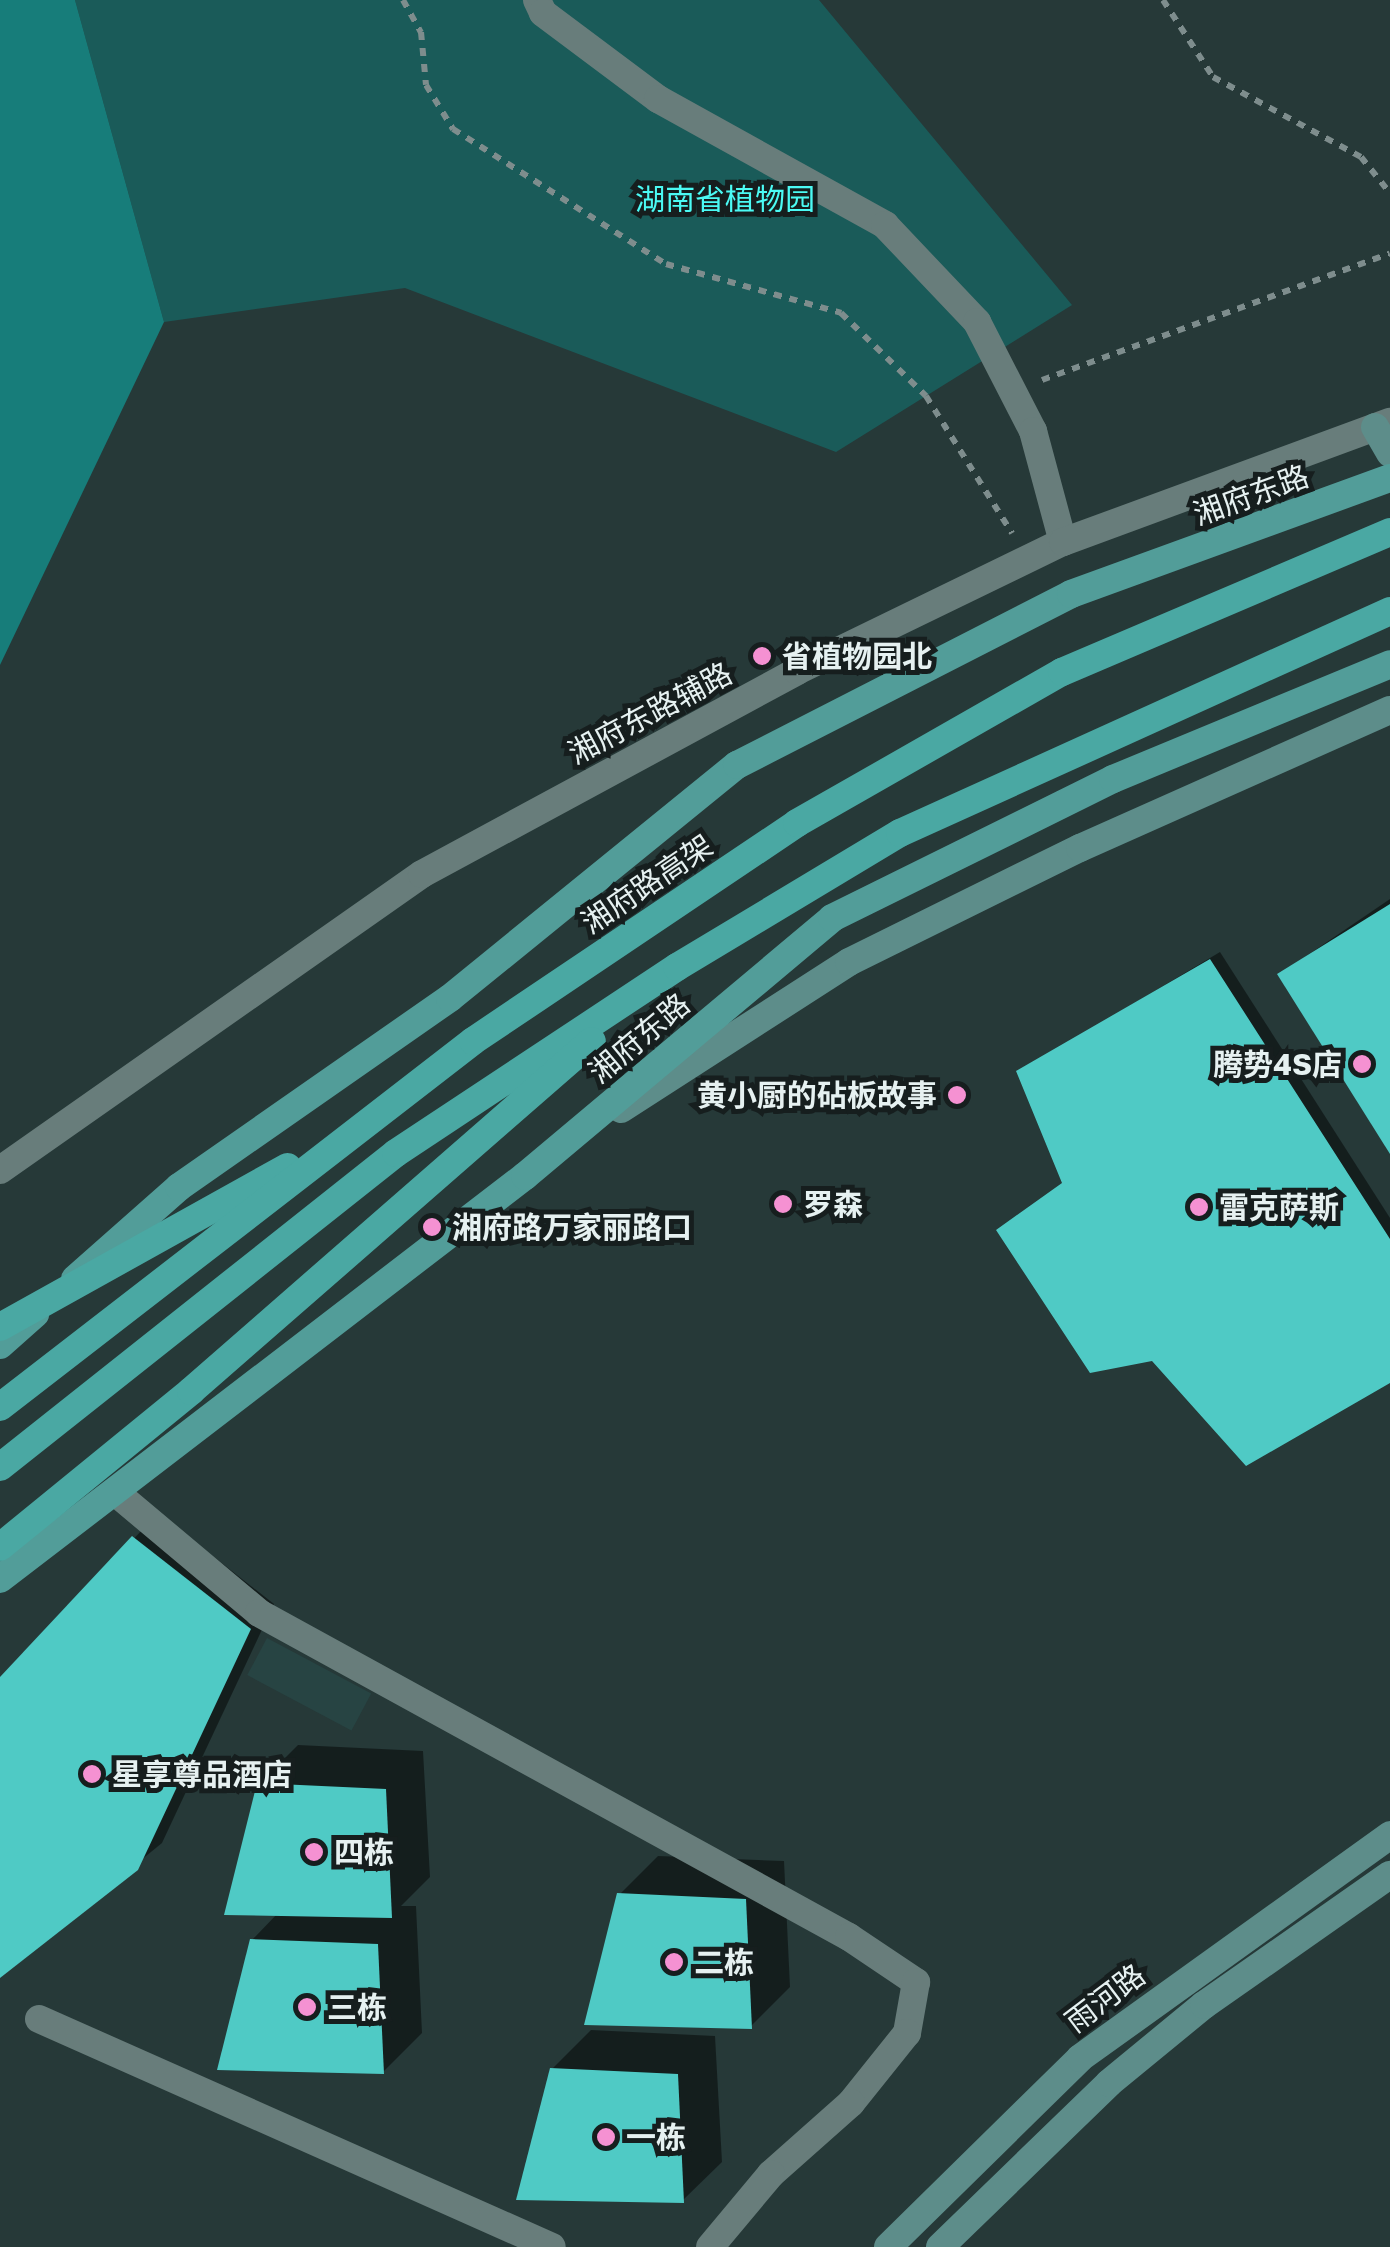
<!DOCTYPE html>
<meta charset="utf-8">
<style>
body{margin:0}
#map{position:relative;width:1390px;height:2247px;overflow:hidden;background:#263938;font-family:"Golos Text","Noto Sans SC",sans-serif}
div>[style]{position:absolute}
[style*='--x']{left:calc(var(--x)*1px);top:calc(var(--y)*1px);width:calc(var(--w)*1px);rotate:calc(var(--a)*1deg)}
.built>*{inset:0;background:#274443;transform-origin:0 0}
.green>*{inset:0;background:#1a5b59}
.forest>*{inset:0;background:#177d7a}
.shadow>*{inset:0;background:#0007}
.building>*{inset:0;background:#4fcac5}
.path>*{height:6px;margin-top:-3px;transform-origin:0;background:repeating-linear-gradient(90deg,#7e8d8d 0 8px,transparent 0 16px)}
.minor>*{height:28px;margin:-14px;padding:0 14px;transform-origin:14px;border-radius:14px;background:#687d7b}
.tertiary>*{height:28px;margin:-14px;padding:0 14px;transform-origin:14px;border-radius:14px;background:#687d7b}
.secondary>*{height:28px;margin:-14px;padding:0 14px;transform-origin:14px;border-radius:14px;background:#5d8d8a}
.primary>*{height:28px;margin:-14px;padding:0 14px;transform-origin:14px;border-radius:14px;background:#529d99}
.trunk>*{height:28px;margin:-14px;padding:0 14px;transform-origin:14px;border-radius:14px;background:#4aa8a3}
.dots>*{width:28px;height:28px;translate:-50% -50%;box-sizing:border-box;border:5px solid #161e1e;border-radius:50%}
span{translate:-50% -50%;white-space:nowrap;text-align:center;line-height:1.15;-webkit-text-stroke:10px #161e1e;paint-order:stroke}
.park-label{font-size:30px;color:#4bfaf4}
.street-label{font-size:30px;color:#e6f1f1}
.poi-label{font-size:30px;color:#e6f1f1;font-weight:700}
.left{translate:0 -50%;text-align:left}
.right{translate:-100% -50%;text-align:right}
</style>
<div id="map">
<div class="built">
<i style="left:267px;top:1638px;width:118px;height:42px;rotate:28deg"></i>
</div>
<div class="green">
<i style="clip-path:polygon(75px 0,819px 0,1072px 305px,836px 452px,405px 288px,164px 322px)"></i>
</div>
<div class="forest">
<i style="clip-path:polygon(0 0,75px 0,164px 322px,0 665px)"></i>
</div>
<div class="shadow">
<i style="clip-path:polygon(1390px 899px,1390px 1150px,1280px 974px)"></i>
<i style="clip-path:polygon(1220px 952px,1390px 1218px,1390px 1380px,1064px 1182px,1019px 1072px)"></i>
<i style="clip-path:polygon(158px 1513px,274px 1604px,162px 1843px,0 1975px,0 1681px)"></i>
<i style="clip-path:polygon(298px 1745px,423px 1751px,430px 1877px,401px 1906px,416px 1906px,422px 2033px,384px 2071px,252px 1940px,278px 1913px,259px 1784px)"></i>
<i style="clip-path:polygon(658px 1856px,784px 1861px,790px 1987px,751px 2026px,620px 1894px)"></i>
<i style="clip-path:polygon(591px 2030px,715px 2036px,722px 2162px,683px 2200px,552px 2069px)"></i>
</div>
<div class="building">
<i style="clip-path:polygon(1390px 904px,1390px 1154px,1277px 974px)"></i>
<i style="clip-path:polygon(1210px 959px,1390px 1239px,1390px 1383px,1246px 1466px,1152px 1361px,1090px 1373px,996px 1230px,1062px 1183px,1016px 1071px)"></i>
<i style="clip-path:polygon(132px 1536px,251px 1629px,138px 1870px,0 1978px,0 1677px)"></i>
<i style="clip-path:polygon(257px 1783px,386px 1789px,392px 1918px,224px 1915px)"></i>
<i style="clip-path:polygon(617px 1893px,746px 1899px,752px 2029px,584px 2025px)"></i>
<i style="clip-path:polygon(250px 1939px,378px 1944px,384px 2074px,217px 2070px)"></i>
<i style="clip-path:polygon(550px 2068px,678px 2074px,684px 2203px,516px 2200px)"></i>
</div>
<div class="path">
<i style="--x:403;--y:0;--w:37;--a:61"></i>
<i style="--x:421;--y:32;--w:53;--a:84.6"></i>
<i style="--x:426;--y:85;--w:52;--a:58.5"></i>
<i style="--x:453;--y:129;--w:252;--a:32.4"></i>
<i style="--x:666;--y:264;--w:182;--a:15.6"></i>
<i style="--x:841;--y:313;--w:119;--a:44.3"></i>
<i style="--x:926;--y:396;--w:162;--a:57.9"></i>
<i style="--x:1163;--y:0;--w:92;--a:57"></i>
<i style="--x:1213;--y:77;--w:168;--a:28.4"></i>
<i style="--x:1361;--y:157;--w:46;--a:51.1"></i>
<i style="--x:1042;--y:380;--w:370;--a:-20"></i>
</div>
<div class="minor">
<i style="--x:537;--y:0;--w:14;--a:65"></i>
<i style="--x:543;--y:13;--w:144;--a:36.8"></i>
<i style="--x:658;--y:99;--w:260;--a:29"></i>
<i style="--x:885;--y:225;--w:134;--a:46.5"></i>
<i style="--x:977;--y:322;--w:123;--a:62.8"></i>
<i style="--x:1033;--y:431;--w:115;--a:74.9"></i>
<i style="--x:115;--y:1492;--w:188;--a:40"></i>
<i style="--x:259;--y:1613;--w:673;--a:28.77"></i>
<i style="--x:849;--y:1937;--w:81;--a:33.9"></i>
<i style="--x:916;--y:1982;--w:52;--a:100"></i>
<i style="--x:907;--y:2033;--w:90;--a:128.7"></i>
<i style="--x:851;--y:2103;--w:107;--a:138.4"></i>
<i style="--x:771;--y:2174;--w:95;--a:129.9"></i>
<i style="--x:39;--y:2019;--w:561;--a:23.96"></i>
</div>
<div class="tertiary">
<i style="--x:0;--y:1170;--w:515;--a:-35.05"></i>
<i style="--x:422;--y:874;--w:426;--a:-28.4"></i>
<i style="--x:797;--y:671;--w:296;--a:-25.9"></i>
<i style="--x:1063;--y:542;--w:348;--a:-20.2"></i>
</div>
<div class="secondary">
<i style="--x:1375;--y:427;--w:30;--a:60"></i>
<i style="--x:621;--y:1109;--w:271;--a:-32.8"></i>
<i style="--x:849;--y:962;--w:258;--a:-26.3"></i>
<i style="--x:1080;--y:848;--w:339;--a:-24"></i>
<i style="--x:888;--y:2247;--w:269;--a:-44.5"></i>
<i style="--x:1080;--y:2058;--w:382;--a:-35.7"></i>
<i style="--x:940;--y:2247;--w:235;--a:-44.1"></i>
<i style="--x:1109;--y:2083;--w:123;--a:-39.4"></i>
<i style="--x:1204;--y:2005;--w:227;--a:-35"></i>
</div>
<div class="primary">
<i style="--x:75;--y:1279;--w:139;--a:-41.5"></i>
<i style="--x:179;--y:1187;--w:330;--a:-34.9"></i>
<i style="--x:450;--y:998;--w:370;--a:-39.1"></i>
<i style="--x:737;--y:765;--w:375;--a:-27.1"></i>
<i style="--x:1071;--y:594;--w:339;--a:-20"></i>
<i style="--x:0;--y:1345;--w:47;--a:-41.5"></i>
<i style="--x:0;--y:1579;--w:662;--a:-37.51"></i>
<i style="--x:525;--y:1176;--w:401;--a:-40"></i>
<i style="--x:832;--y:918;--w:313;--a:-26.3"></i>
<i style="--x:1113;--y:779;--w:300;--a:-22.5"></i>
</div>
<div class="trunk">
<i style="--x:0;--y:1327;--w:329;--a:-29.1"></i>
<i style="--x:0;--y:1407;--w:598;--a:-37.73"></i>
<i style="--x:473;--y:1041;--w:391;--a:-33.9"></i>
<i style="--x:797;--y:823;--w:305;--a:-29.7"></i>
<i style="--x:1062;--y:672;--w:357;--a:-23.1"></i>
<i style="--x:0;--y:1467;--w:505;--a:-38.41"></i>
<i style="--x:396;--y:1153;--w:337;--a:-33.5"></i>
<i style="--x:677;--y:967;--w:260;--a:-31"></i>
<i style="--x:900;--y:833;--w:538;--a:-24.37"></i>
<i style="--x:0;--y:1547;--w:247;--a:-39.2"></i>
<i style="--x:191;--y:1391;--w:532;--a:-41.12"></i>
</div>
<div class="dots">
<i style="left:762px;top:656px;background:#f591d2"></i>
<i style="left:1362px;top:1064px;background:#f591d2"></i>
<i style="left:957px;top:1095px;background:#f591d2"></i>
<i style="left:783px;top:1204px;background:#f591d2"></i>
<i style="left:1199px;top:1207px;background:#f591d2"></i>
<i style="left:432px;top:1227px;background:#f591d2"></i>
<i style="left:92px;top:1774px;background:#f591d2"></i>
<i style="left:314px;top:1852px;background:#f591d2"></i>
<i style="left:674px;top:1962px;background:#f591d2"></i>
<i style="left:307px;top:2007px;background:#f591d2"></i>
<i style="left:606px;top:2137px;background:#f591d2"></i>
</div>
<div class="park-label">
<span style="left:725px;top:199px">湖南省植物园</span>
</div>
<div class="street-label">
<span style="left:1251px;top:495px;rotate:-20deg">湘府东路</span>
<span style="left:650px;top:713px;rotate:-28deg">湘府东路辅路</span>
<span style="left:647px;top:884px;rotate:-34deg">湘府路高架</span>
<span style="left:639px;top:1038px;rotate:-40deg">湘府东路</span>
<span style="left:1105px;top:1998px;rotate:-37deg">雨河路</span>
</div>
<div class="poi-label">
<span class="left" style="left:782px;top:656px">省植物园北</span>
<span class="right" style="left:1342px;top:1064px">腾势4S店</span>
<span class="right" style="left:937px;top:1095px">黄小厨的砧板故事</span>
<span class="left" style="left:803px;top:1204px">罗森</span>
<span class="left" style="left:1219px;top:1207px">雷克萨斯</span>
<span class="left" style="left:452px;top:1227px">湘府路万家丽路口</span>
<span class="left" style="left:112px;top:1774px">星享尊品酒店</span>
<span class="left" style="left:334px;top:1852px">四栋</span>
<span class="left" style="left:694px;top:1962px">二栋</span>
<span class="left" style="left:327px;top:2007px">三栋</span>
<span class="left" style="left:626px;top:2137px">一栋</span>
</div>
</div>
